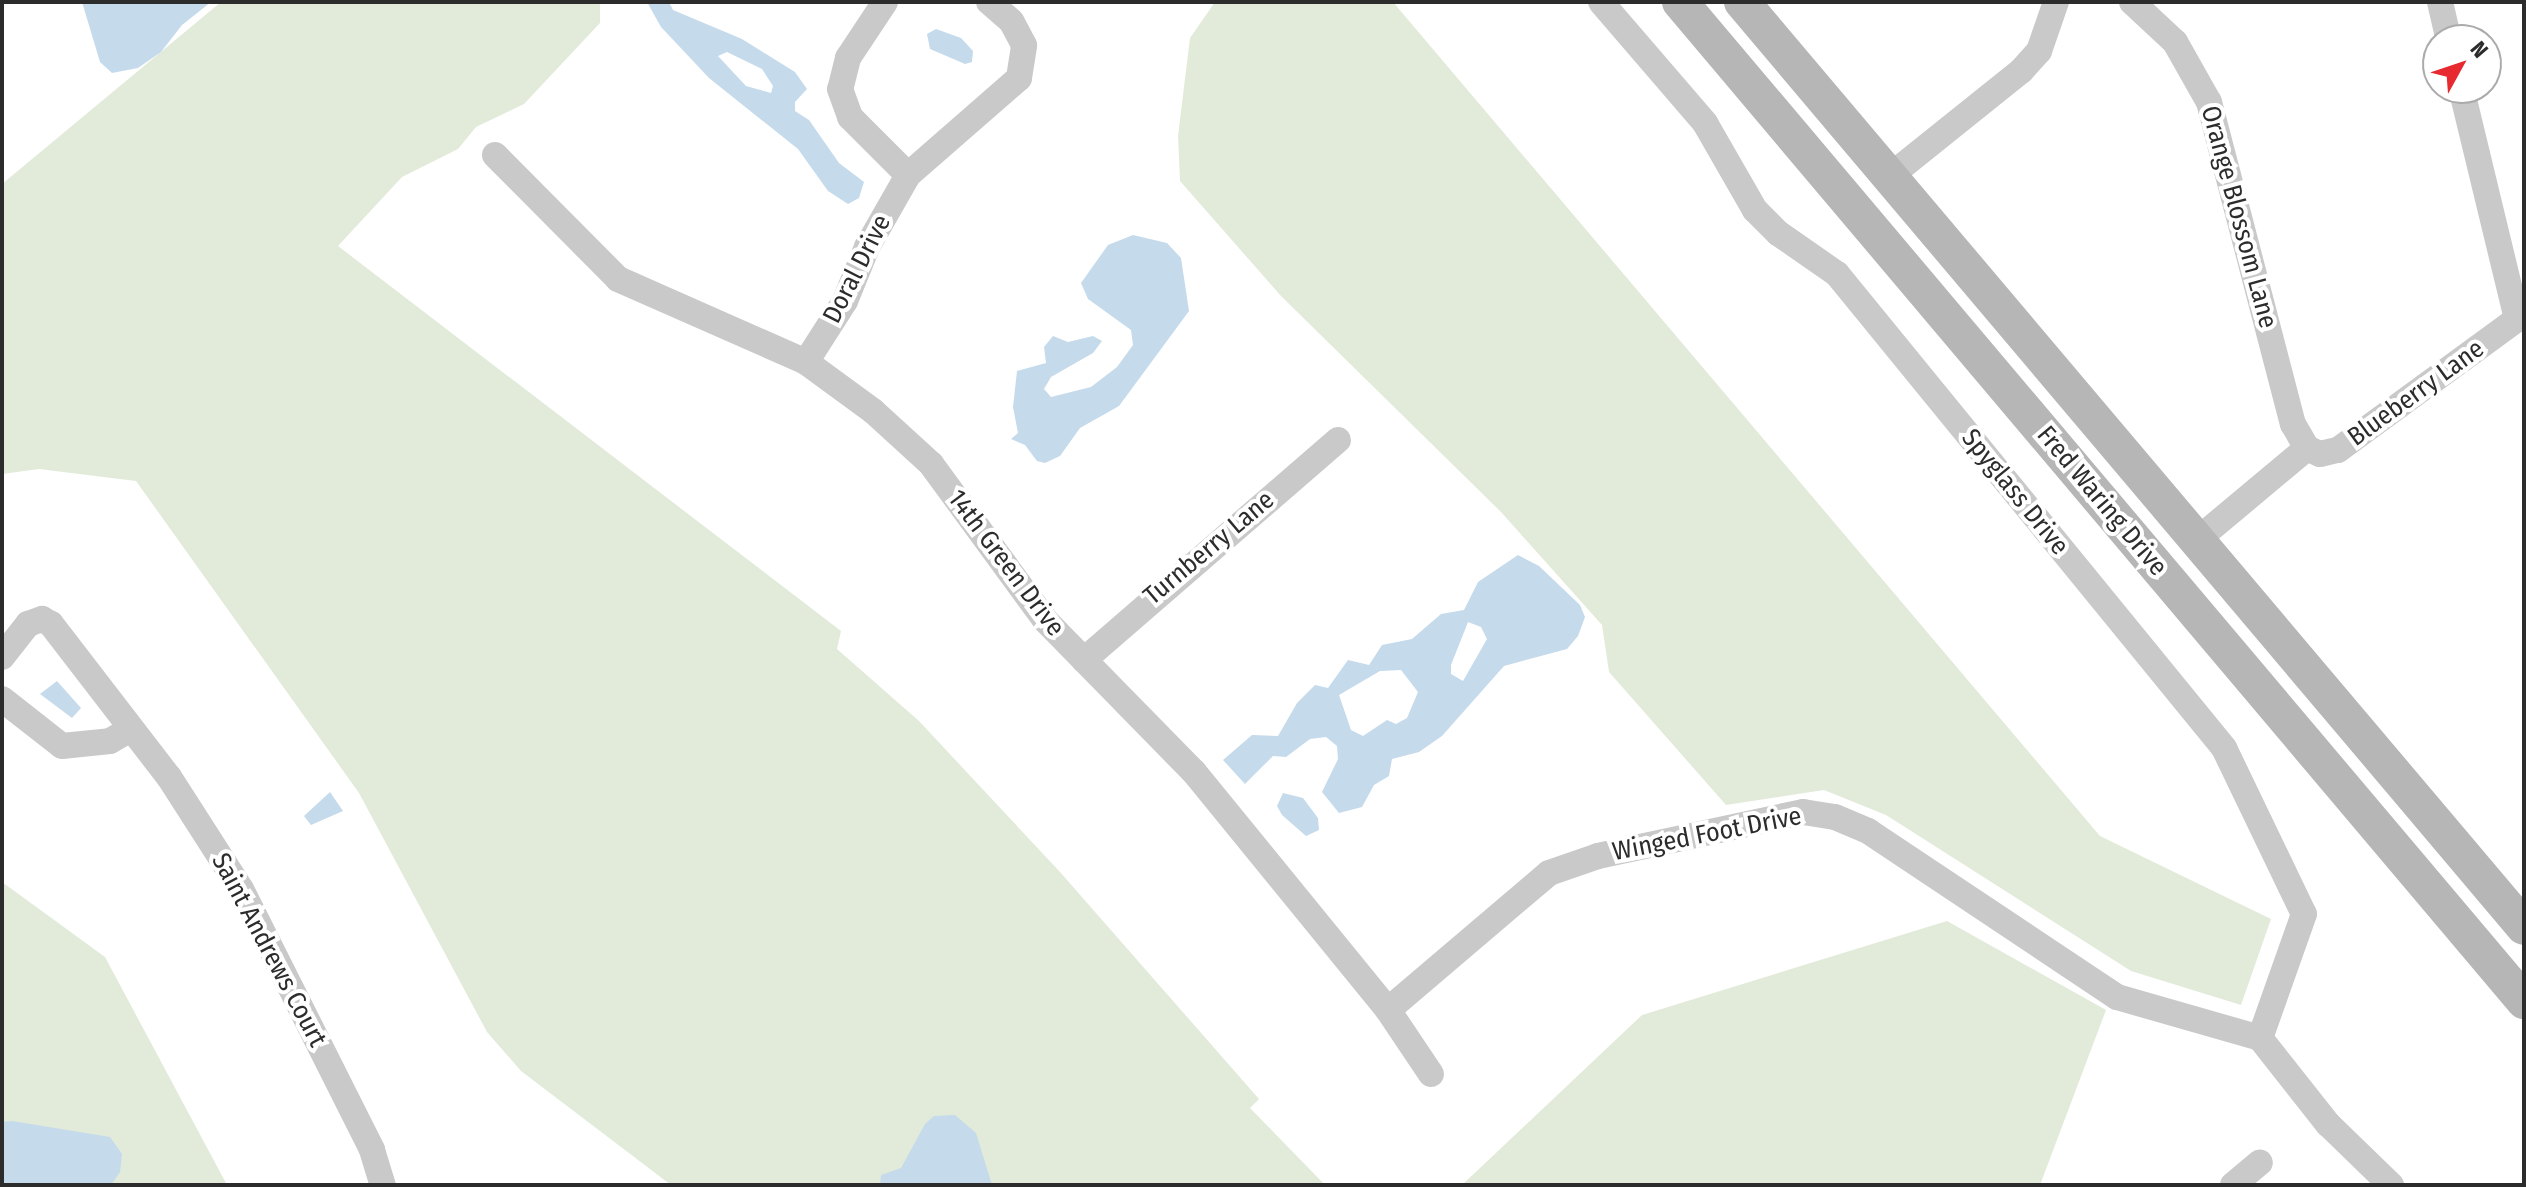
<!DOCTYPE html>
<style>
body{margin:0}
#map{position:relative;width:2526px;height:1187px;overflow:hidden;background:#fff;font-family:"Fira Sans Condensed",sans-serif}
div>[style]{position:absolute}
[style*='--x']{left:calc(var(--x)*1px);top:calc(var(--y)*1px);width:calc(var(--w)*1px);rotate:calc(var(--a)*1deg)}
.green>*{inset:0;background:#e2ebd9}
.water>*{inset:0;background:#c5daeb}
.street>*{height:26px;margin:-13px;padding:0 13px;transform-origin:13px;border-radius:13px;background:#c9c9c9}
.secondary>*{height:36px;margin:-18px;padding:0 18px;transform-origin:18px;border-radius:18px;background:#b6b6b6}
span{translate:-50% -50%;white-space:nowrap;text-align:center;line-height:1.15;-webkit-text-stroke:8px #fff;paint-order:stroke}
.street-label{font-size:26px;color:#2c2c2c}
.frame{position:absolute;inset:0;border:4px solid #2c2c2c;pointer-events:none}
.north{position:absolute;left:2422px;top:24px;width:80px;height:80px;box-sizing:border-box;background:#fff;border:2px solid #ababab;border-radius:50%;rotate:50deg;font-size:22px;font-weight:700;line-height:32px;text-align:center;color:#2c2c2c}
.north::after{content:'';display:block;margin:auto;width:28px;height:36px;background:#e72a2f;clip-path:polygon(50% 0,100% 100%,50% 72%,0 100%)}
</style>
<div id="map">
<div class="green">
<i style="clip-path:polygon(221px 2px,600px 2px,600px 23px,524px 104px,476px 127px,458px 149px,402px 177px,338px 246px,841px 631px,837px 649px,919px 721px,1060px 872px,1259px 1099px,1250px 1108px,1325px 1185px,671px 1185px,521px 1071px,487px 1032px,359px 793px,136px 481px,39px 469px,2px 474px,2px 184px)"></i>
<i style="clip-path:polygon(1215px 2px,1393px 2px,2100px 836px,2271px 919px,2241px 1005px,2131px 971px,1886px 815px,1824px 790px,1726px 805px,1609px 672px,1602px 625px,1501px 512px,1281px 296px,1180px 181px,1178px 136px,1190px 38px)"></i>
<i style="clip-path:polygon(2px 882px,105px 957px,227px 1185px,2px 1185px)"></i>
<i style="clip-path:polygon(1947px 921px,2106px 1010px,2040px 1185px,1462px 1185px,1642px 1015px)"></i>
</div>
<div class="water">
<i style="clip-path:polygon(82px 2px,211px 2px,182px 25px,161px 52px,138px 68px,112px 73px,100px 62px)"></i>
<i style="clip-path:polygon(evenodd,647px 2px,669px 2px,673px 10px,742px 39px,795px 72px,807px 89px,795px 102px,795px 111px,809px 120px,839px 163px,864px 182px,859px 198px,848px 204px,828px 191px,798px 149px,709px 78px,661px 27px,647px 2px,727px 52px,762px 69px,773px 86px,771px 93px,746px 86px,718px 56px,727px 52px)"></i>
<i style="clip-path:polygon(936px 29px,961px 38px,973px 51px,972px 62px,965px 64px,930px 49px,927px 34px)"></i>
<i style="clip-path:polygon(1133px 235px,1167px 243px,1181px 258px,1189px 311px,1119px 406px,1080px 428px,1060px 456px,1045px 463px,1037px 461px,1025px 445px,1011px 439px,1018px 433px,1013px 407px,1017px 371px,1046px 363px,1044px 347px,1053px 336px,1068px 342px,1093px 336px,1102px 341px,1093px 353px,1051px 377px,1044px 389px,1051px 397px,1091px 387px,1117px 367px,1133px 345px,1131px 330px,1088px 299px,1081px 283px,1108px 245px)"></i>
<i style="clip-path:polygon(evenodd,1518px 555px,1539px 566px,1580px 605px,1585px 617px,1578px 636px,1567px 649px,1504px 666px,1442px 736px,1419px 752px,1392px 759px,1389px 776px,1374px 785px,1362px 807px,1339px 813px,1322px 792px,1338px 759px,1337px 746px,1326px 737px,1310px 739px,1286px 757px,1273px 756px,1245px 784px,1223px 760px,1252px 735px,1278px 736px,1297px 703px,1315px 685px,1328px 688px,1348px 660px,1369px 665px,1382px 645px,1412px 639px,1441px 614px,1464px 610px,1478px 582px,1518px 555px,1468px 622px,1481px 627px,1487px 639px,1463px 681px,1451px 674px,1451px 665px,1468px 622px,1518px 555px,1401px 670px,1418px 692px,1407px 718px,1396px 724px,1387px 720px,1363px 736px,1351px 730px,1339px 695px,1380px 671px,1401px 670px)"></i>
<i style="clip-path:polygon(57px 681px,81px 708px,72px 718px,40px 694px)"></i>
<i style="clip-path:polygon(330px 792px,343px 811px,311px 825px,304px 816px)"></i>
<i style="clip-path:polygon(1283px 793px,1303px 798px,1318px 818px,1319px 830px,1306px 836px,1282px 815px,1277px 806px)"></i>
<i style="clip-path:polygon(955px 1115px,976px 1133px,992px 1185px,880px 1185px,881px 1175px,901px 1168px,925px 1124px,934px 1116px)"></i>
<i style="clip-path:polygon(12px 1121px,110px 1137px,122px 1154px,120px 1172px,111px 1185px,2px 1185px,2px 1122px)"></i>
</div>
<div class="street">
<i style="--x:885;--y:2;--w:67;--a:123.5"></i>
<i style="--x:848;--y:58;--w:32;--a:104"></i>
<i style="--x:840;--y:89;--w:30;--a:70"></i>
<i style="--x:850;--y:117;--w:82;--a:45"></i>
<i style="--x:1601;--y:2;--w:160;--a:49.3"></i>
<i style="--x:1705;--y:123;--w:100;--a:60.1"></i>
<i style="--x:1755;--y:210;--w:33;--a:45"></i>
<i style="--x:1778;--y:233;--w:72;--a:34.8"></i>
<i style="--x:1837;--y:274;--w:612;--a:50.77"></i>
<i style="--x:2224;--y:748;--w:184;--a:64.3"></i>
<i style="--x:2304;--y:914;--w:132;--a:109.5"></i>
<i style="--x:2132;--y:2;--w:59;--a:42.9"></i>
<i style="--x:2175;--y:42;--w:69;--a:60.5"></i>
<i style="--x:2209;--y:102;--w:333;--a:75.4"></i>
<i style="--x:2293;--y:424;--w:28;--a:60"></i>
<i style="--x:2307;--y:448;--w:14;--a:25"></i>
<i style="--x:2320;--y:454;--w:18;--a:-13"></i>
<i style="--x:2338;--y:450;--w:222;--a:-36.2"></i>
<i style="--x:2517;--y:319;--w:238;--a:-103.6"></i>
<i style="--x:2440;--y:2;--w:39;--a:77"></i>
<i style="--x:495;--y:155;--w:175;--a:45.2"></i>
<i style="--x:618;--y:279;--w:206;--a:23.8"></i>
<i style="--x:806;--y:362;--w:83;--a:36.2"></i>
<i style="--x:873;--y:411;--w:79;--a:42.4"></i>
<i style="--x:931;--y:464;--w:193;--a:53.8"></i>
<i style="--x:1045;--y:620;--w:213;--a:45.6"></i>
<i style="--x:1194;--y:772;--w:307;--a:50.8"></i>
<i style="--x:1388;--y:1010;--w:77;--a:56.1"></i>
<i style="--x:1890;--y:176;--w:168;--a:-38.7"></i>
<i style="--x:2021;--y:71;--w:27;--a:-48"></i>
<i style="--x:2039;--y:51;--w:52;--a:-70.9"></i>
<i style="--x:806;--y:362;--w:72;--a:-57.4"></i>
<i style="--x:845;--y:301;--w:58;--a:-67.8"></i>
<i style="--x:867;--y:247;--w:83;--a:-60.3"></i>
<i style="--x:908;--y:175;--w:147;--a:-41.1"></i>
<i style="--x:1019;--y:78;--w:33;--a:-81"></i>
<i style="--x:1024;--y:45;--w:27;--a:-118"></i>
<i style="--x:1011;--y:21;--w:29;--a:-139"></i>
<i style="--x:2197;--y:540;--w:143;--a:-39.9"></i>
<i style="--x:2;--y:657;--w:42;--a:-51.8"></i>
<i style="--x:28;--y:624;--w:15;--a:-20"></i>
<i style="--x:42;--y:619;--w:10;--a:29"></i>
<i style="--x:51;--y:624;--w:193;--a:52.4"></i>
<i style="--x:169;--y:777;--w:133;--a:57.3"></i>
<i style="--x:241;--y:889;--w:292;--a:63.3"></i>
<i style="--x:372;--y:1150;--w:37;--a:73"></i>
<i style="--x:1084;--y:660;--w:336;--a:-40.9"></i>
<i style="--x:2;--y:699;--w:76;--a:38.1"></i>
<i style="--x:62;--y:746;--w:48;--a:-5.9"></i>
<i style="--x:110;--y:741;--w:24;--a:-30"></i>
<i style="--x:1388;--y:1010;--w:211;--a:-40.4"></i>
<i style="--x:1549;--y:873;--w:52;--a:-19.1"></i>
<i style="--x:1598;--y:856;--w:210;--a:-12.1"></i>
<i style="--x:1803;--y:812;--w:32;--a:9"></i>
<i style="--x:1835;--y:817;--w:36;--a:23"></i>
<i style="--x:1868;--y:831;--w:299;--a:33.7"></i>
<i style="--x:2117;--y:997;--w:149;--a:16"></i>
<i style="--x:2260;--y:1038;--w:110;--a:51.7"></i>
<i style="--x:2328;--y:1124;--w:88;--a:44.1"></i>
<i style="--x:2233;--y:1185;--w:35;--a:-40"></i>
</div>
<div class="secondary">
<i style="--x:1680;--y:2;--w:1308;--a:49.81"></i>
<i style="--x:1742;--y:2;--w:1211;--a:49.79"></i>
</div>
<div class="street-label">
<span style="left:2239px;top:217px;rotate:75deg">Orange Blossom Lane</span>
<span style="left:857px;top:269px;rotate:-63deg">Doral Drive</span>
<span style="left:2416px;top:393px;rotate:-36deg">Blueberry Lane</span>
<span style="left:2015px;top:492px;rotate:51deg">Spyglass Drive</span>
<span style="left:2102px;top:501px;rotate:50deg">Fred Waring Drive</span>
<span style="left:1209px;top:548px;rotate:-40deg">Turnberry Lane</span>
<span style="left:1006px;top:563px;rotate:53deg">14th Green Drive</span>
<span style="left:1707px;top:834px;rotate:-11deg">Winged Foot Drive</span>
<span style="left:269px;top:950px;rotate:62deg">Saint Andrews Court</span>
</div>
<div class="frame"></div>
<div class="north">N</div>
</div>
